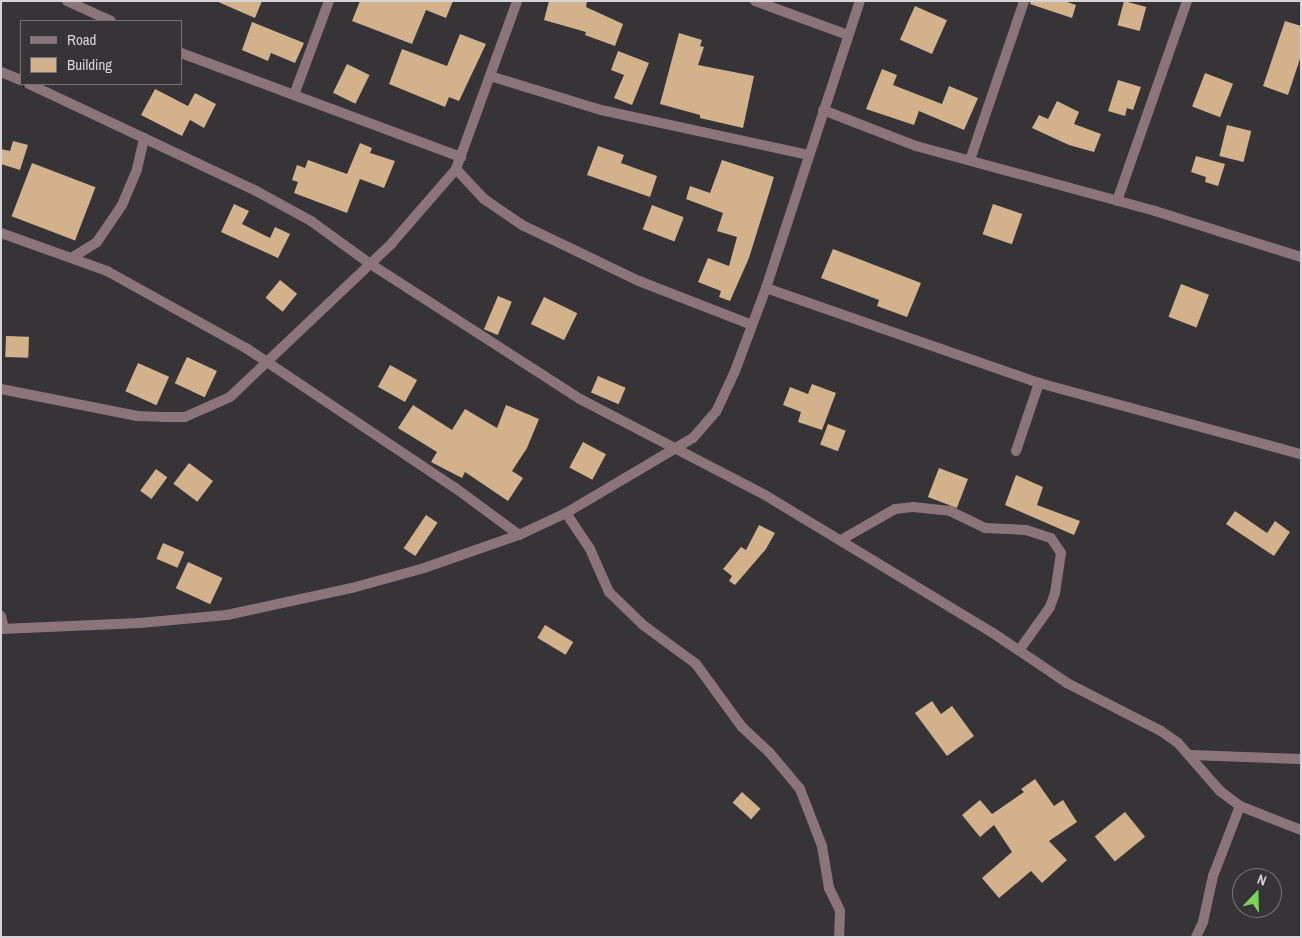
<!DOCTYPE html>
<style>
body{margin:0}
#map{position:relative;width:1302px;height:938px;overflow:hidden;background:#373438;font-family:"Archivo Narrow",sans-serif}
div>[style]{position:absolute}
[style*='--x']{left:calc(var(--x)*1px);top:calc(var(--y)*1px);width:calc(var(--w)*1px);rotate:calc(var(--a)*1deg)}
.building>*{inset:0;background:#d3b28b;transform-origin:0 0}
.street>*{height:10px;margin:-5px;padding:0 5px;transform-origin:5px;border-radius:5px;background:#8c757a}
span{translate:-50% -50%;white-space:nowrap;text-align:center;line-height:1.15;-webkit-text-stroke:5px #373438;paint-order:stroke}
.frame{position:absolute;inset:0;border:2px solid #d6d4d7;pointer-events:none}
.legend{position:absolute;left:20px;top:20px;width:162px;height:65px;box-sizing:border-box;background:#373438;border:1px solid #777478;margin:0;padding:6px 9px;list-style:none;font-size:15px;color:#d6d4d7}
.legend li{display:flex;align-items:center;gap:10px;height:25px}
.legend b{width:25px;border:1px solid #777478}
.north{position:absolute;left:1232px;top:868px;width:50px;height:50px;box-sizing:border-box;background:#373438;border:1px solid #777478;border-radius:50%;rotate:21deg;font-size:14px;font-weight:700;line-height:20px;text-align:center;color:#d6d4d7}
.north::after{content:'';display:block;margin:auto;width:18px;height:22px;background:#7ad157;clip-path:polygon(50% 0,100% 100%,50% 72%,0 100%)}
</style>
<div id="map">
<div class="building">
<i style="clip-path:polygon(216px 1px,262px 1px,255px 18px)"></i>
<i style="clip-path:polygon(360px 1px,453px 1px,446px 18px,426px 10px,412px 44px,352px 21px)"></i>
<i style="clip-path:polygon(549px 1px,587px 1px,586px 7px,623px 24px,615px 46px,585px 35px,586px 32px,544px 20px)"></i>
<i style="clip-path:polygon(1031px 1px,1064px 1px,1076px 5px,1072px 18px,1030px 4px)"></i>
<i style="left:1124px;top:1px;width:23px;height:25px;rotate:15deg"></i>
<i style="left:915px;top:6px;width:35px;height:37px;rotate:24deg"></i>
<i style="clip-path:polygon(1285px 21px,1301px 26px,1301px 56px,1288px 95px,1263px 86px)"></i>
<i style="clip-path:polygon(252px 22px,304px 43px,295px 63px,271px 53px,268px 61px,242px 50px)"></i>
<i style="clip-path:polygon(679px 33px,702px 40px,700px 46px,704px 47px,698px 65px,754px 76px,743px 128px,700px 118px,700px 115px,660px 104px)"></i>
<i style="clip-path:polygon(460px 34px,486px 44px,459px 101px,449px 97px,445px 107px,389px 84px,402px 49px,447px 66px)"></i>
<i style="clip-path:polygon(618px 51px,649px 63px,632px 105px,614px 98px,624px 75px,611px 70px)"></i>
<i style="left:347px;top:64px;width:25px;height:32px;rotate:26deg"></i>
<i style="clip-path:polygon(882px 69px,897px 75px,893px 85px,942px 104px,949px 86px,978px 98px,964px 130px,919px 111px,914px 125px,866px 109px)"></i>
<i style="left:1205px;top:73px;width:30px;height:36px;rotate:21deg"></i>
<i style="clip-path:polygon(1118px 80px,1141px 87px,1133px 110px,1127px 108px,1125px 116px,1108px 111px)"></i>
<i style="clip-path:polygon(155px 89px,188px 106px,195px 93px,216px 104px,204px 128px,190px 120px,182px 136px,141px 115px)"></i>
<i style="clip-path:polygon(1057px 101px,1079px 112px,1074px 124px,1101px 134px,1094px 152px,1069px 145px,1032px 128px,1039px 115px,1048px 119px)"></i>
<i style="left:1227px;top:125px;width:25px;height:32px;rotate:14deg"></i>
<i style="clip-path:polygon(13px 141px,28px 145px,20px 170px,1px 164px,1px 149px,10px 151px)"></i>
<i style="clip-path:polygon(360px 143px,372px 148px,370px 153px,395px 161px,384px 188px,360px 179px,347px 213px,294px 193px,298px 182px,292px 180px,297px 165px,305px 168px,308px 160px,347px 174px)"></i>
<i style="clip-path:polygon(598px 146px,624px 155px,621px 163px,657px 176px,650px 197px,587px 175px)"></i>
<i style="clip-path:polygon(1196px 156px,1225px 164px,1218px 186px,1205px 182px,1206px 177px,1191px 172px)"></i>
<i style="clip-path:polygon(722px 160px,774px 177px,749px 258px,730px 301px,719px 297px,721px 291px,698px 282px,708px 258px,729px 266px,737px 237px,717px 231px,723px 213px,686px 199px,690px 186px,710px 193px)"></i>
<i style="left:32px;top:163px;width:68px;height:57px;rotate:21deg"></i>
<i style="clip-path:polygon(234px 204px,249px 211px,242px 224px,270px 238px,275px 227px,290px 234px,278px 258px,221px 232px)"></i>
<i style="left:993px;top:204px;width:31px;height:32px;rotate:19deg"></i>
<i style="left:652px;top:205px;width:34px;height:26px;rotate:21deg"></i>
<i style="clip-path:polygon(833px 249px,921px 283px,907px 317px,877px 306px,879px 300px,821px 278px)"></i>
<i style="left:280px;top:280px;width:22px;height:23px;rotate:39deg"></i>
<i style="left:1181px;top:284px;width:30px;height:35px;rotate:21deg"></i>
<i style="left:498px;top:296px;width:15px;height:36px;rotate:23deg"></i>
<i style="left:544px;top:297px;width:37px;height:30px;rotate:26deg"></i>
<i style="left:6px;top:336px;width:23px;height:21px;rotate:2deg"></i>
<i style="left:187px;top:357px;width:33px;height:29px;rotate:25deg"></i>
<i style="left:138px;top:363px;width:34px;height:31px;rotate:24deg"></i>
<i style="left:390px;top:365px;width:31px;height:25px;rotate:29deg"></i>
<i style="left:598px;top:376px;width:30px;height:18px;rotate:23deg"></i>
<i style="clip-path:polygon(812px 384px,836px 393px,822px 430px,798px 422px,801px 412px,783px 405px,790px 387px,808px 394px)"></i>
<i style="clip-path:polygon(413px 405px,452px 430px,465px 409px,497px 428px,506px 405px,539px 419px,527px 448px,512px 471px,523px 478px,508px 501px,465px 472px,462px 478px,431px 462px,437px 452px,398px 428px)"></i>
<i style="left:828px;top:424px;width:19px;height:22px;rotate:21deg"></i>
<i style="left:583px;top:442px;width:26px;height:29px;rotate:28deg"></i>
<i style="left:189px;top:463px;width:30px;height:26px;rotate:37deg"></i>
<i style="left:939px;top:468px;width:31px;height:31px;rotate:21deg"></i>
<i style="left:156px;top:469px;width:14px;height:27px;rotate:36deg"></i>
<i style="clip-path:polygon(1016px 475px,1043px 487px,1037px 505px,1080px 521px,1074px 535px,1005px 505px)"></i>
<i style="clip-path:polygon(1235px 511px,1267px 533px,1275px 521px,1290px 532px,1274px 556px,1226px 524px)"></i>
<i style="left:426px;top:515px;width:14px;height:40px;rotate:34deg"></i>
<i style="clip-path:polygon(759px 525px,775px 533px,766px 549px,735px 585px,729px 581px,732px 576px,723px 569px,741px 547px,746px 550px)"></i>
<i style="left:163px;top:543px;width:23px;height:17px;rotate:23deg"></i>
<i style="left:188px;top:562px;width:38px;height:29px;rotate:25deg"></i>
<i style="left:545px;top:625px;width:33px;height:15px;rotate:31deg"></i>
<i style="clip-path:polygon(932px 701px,941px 714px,952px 706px,974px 736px,947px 756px,915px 713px)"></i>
<i style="clip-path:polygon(1035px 779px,1054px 806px,1063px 800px,1077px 822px,1049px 841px,1067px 860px,1042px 883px,1031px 871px,999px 898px,982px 878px,1012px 852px,994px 825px,980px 837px,962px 815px,980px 800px,992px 814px,1024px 792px,1021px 789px)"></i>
<i style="left:742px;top:792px;width:25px;height:14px;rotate:42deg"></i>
<i style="left:1125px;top:812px;width:32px;height:39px;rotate:51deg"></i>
</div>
<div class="street">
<i style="--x:67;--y:1;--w:48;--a:24.4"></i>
<i style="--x:755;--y:1;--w:99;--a:20.1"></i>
<i style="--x:181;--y:53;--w:299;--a:20.4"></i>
<i style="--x:1;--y:72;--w:22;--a:22"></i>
<i style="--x:490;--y:76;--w:116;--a:17"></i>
<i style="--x:601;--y:110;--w:213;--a:12.2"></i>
<i style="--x:29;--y:84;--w:251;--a:25.2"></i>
<i style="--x:256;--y:191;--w:63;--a:28.6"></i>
<i style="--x:311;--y:221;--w:72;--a:35.9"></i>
<i style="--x:369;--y:263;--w:251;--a:32.8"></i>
<i style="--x:580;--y:399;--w:208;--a:27.4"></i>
<i style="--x:765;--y:495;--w:267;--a:31.2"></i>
<i style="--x:993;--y:633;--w:89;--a:34"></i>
<i style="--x:1067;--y:683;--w:106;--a:27.1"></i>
<i style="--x:1161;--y:731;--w:21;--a:35"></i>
<i style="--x:1178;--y:743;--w:64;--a:48.8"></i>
<i style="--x:1220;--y:791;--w:25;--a:37"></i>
<i style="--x:1240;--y:806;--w:66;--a:21.5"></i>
<i style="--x:294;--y:95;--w:100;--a:-69.6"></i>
<i style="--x:823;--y:110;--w:100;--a:21.2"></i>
<i style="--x:916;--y:146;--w:248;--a:15.2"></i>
<i style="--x:1155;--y:211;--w:153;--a:17.5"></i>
<i style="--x:970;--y:160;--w:168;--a:-71.2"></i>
<i style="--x:456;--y:169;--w:41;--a:47"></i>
<i style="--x:484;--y:199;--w:46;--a:34.4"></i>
<i style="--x:522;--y:225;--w:130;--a:25.6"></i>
<i style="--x:639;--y:281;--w:121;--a:21.3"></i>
<i style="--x:1117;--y:201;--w:212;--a:-70.7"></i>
<i style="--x:1;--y:233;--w:113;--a:19.7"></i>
<i style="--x:107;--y:271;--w:159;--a:29"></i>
<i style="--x:246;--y:348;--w:250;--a:33.8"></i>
<i style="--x:454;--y:487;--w:81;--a:36.4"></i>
<i style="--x:73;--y:257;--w:28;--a:-32"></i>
<i style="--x:97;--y:242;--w:45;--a:-56"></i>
<i style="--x:122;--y:205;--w:39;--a:-67"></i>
<i style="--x:137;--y:169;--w:32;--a:-77"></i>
<i style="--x:766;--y:288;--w:289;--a:19.2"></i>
<i style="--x:1039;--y:383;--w:271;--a:15.2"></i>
<i style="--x:1;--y:389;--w:139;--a:11.2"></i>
<i style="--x:137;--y:416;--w:25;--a:2"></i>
<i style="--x:162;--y:417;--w:23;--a:0"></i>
<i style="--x:185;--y:417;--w:49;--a:-24"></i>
<i style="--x:230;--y:397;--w:224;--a:-43.5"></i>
<i style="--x:392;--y:243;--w:98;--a:-49.1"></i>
<i style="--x:456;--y:169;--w:179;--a:-70"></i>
<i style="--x:1016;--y:451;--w:72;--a:-71.3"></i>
<i style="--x:566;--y:513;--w:43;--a:56.3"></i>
<i style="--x:590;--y:549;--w:47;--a:66.2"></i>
<i style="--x:609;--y:592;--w:47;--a:44.1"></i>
<i style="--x:643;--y:625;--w:66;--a:36.3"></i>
<i style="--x:696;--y:664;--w:78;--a:53.9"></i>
<i style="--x:742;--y:727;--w:37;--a:43"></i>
<i style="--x:769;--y:752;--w:48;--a:50"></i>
<i style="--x:800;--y:789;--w:61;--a:68.9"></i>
<i style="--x:822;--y:846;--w:43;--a:80.5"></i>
<i style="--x:829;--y:888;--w:25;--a:64"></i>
<i style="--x:840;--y:911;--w:26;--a:92"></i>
<i style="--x:841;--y:540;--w:62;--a:-29.9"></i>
<i style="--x:895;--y:509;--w:18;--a:-6"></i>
<i style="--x:913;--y:507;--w:37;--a:6"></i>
<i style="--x:950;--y:511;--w:39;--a:26"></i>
<i style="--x:985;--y:528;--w:41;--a:2.8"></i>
<i style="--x:1026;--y:530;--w:26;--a:18"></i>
<i style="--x:1051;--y:538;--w:18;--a:56"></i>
<i style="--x:1061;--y:553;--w:40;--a:98.5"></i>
<i style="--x:1055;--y:593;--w:15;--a:110"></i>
<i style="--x:1050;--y:607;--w:52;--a:125.5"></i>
<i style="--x:1;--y:616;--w:13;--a:77"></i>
<i style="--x:1;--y:629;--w:139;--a:-2.5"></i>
<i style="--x:140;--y:623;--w:87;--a:-5.3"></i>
<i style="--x:227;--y:615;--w:128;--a:-12.2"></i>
<i style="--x:352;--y:588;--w:75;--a:-15.5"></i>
<i style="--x:424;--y:568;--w:101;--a:-19.2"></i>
<i style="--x:519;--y:535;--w:52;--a:-25.1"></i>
<i style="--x:566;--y:513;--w:147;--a:-30.6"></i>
<i style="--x:693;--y:438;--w:35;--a:-49"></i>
<i style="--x:716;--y:412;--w:45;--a:-65.1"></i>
<i style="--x:735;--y:371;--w:89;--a:-69.5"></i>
<i style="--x:766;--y:288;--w:302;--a:-71.9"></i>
<i style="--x:1191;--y:755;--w:110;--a:2.1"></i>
<i style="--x:1196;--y:937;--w:17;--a:-65"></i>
<i style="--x:1203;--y:922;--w:47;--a:-77.7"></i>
<i style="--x:1213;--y:876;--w:75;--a:-68.9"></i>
</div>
<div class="frame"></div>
<ul class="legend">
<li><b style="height:6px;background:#8c757a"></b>Road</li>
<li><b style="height:14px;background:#d3b28b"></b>Building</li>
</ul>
<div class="north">N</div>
</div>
